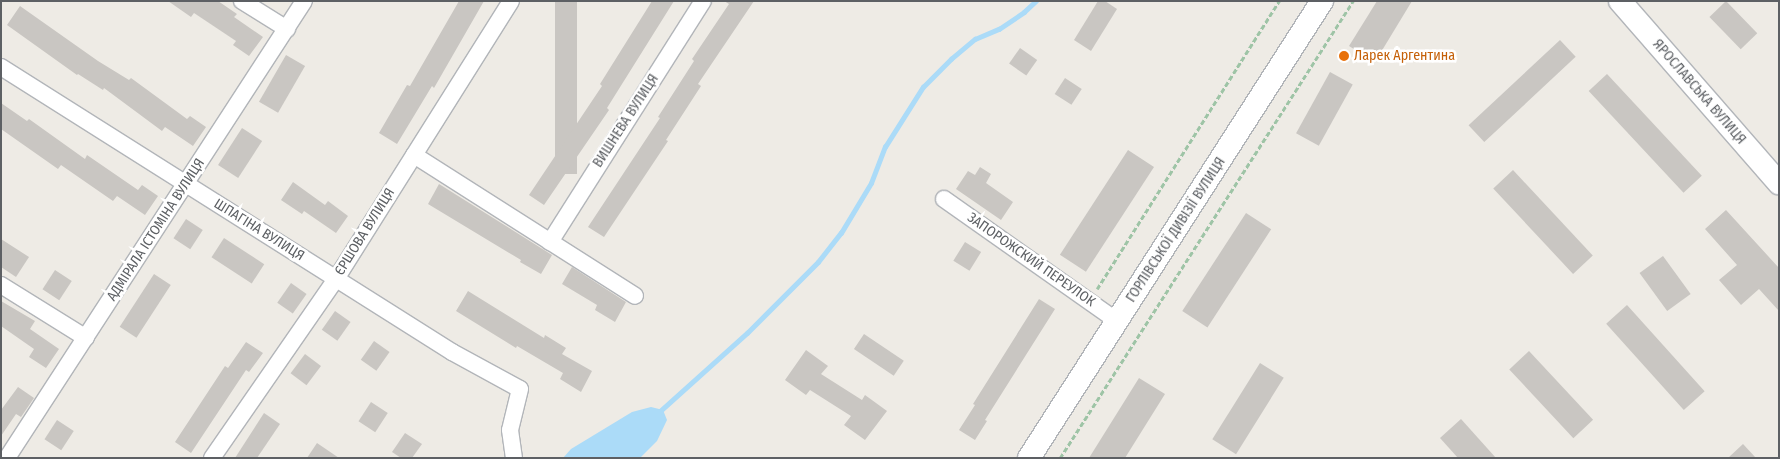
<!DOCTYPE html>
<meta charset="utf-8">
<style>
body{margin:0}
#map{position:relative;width:1780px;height:459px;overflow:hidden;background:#eeebe5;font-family:"Fira Sans Condensed",sans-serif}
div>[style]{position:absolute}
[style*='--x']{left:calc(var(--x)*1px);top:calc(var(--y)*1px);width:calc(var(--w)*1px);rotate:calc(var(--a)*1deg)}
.water>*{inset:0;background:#abdbf8}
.stream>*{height:4.5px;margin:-2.25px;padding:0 2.25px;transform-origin:2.25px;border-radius:2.25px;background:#abdbf8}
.building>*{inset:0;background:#c9c6c2;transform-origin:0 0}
.path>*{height:2.5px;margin-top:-1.25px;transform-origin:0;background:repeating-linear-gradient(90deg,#9ec4a6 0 5px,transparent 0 7.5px)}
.roads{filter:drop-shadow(1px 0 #b2b5b9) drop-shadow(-1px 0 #b2b5b9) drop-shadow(0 1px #b2b5b9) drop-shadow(0 -1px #b2b5b9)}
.street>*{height:16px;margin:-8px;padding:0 8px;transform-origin:8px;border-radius:8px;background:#fff}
.secondary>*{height:22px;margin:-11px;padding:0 11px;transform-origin:11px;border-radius:11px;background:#fff}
.dots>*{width:14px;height:14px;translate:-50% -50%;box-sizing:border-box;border:2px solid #fff;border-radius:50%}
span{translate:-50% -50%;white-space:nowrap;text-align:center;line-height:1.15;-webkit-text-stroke:5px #fff;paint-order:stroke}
.food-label{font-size:14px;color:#c56008}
.left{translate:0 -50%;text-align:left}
.street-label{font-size:14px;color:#5d6064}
.frame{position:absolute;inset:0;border:2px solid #5d6064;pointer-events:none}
</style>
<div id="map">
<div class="water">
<i style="clip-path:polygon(651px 407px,663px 410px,667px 420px,657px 441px,640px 458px,563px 458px,571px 449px,632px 412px)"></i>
</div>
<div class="stream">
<i style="--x:658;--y:413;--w:120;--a:-42"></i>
<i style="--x:747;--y:333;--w:100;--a:-45"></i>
<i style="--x:818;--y:262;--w:37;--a:-52"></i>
<i style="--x:841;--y:233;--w:58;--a:-59"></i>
<i style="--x:871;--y:183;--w:39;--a:-69"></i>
<i style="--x:885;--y:147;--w:71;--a:-57.7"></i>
<i style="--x:923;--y:87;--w:40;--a:-45"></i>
<i style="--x:951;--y:59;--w:31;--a:-40"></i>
<i style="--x:975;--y:39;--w:26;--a:-23"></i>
<i style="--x:999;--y:29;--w:30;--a:-34"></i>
<i style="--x:1024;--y:12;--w:16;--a:-43"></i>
</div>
<div class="building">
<i style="clip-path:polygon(168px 1px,218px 1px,237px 14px,234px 17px,263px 37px,249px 56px,233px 45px,236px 41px,194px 13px,191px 17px)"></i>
<i style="clip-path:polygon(459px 1px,484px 1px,434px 88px,432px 86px,397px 144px,379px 133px,407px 85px,410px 86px)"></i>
<i style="left:555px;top:1px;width:22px;height:173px"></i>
<i style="clip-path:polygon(652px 1px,674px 1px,607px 108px,609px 110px,544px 205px,529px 195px,602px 86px,600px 84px)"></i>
<i style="clip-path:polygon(724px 1px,754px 1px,698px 84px,701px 86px,666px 140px,668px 141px,604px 237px,588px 227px,660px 118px,658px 117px,694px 61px,692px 59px,729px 4px)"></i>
<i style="clip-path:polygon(1098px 1px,1105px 1px,1117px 9px,1091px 51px,1074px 40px)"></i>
<i style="clip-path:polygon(1377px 1px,1412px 1px,1375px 62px,1349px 46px)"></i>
<i style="left:1726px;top:1px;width:45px;height:23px;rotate:46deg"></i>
<i style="clip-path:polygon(20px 6px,98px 61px,129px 80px,131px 78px,187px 119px,190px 116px,206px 127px,193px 146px,165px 127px,162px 131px,104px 88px,103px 90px,78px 74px,77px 75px,7px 25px)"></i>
<i style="left:1560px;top:40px;width:23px;height:125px;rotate:47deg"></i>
<i style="left:1020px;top:48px;width:21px;height:19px;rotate:35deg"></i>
<i style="left:286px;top:55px;width:22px;height:54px;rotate:30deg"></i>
<i style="left:1330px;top:72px;width:26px;height:70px;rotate:29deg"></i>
<i style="left:1607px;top:74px;width:139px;height:25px;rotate:47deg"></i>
<i style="left:1065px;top:78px;width:20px;height:19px;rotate:33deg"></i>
<i style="clip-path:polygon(1px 103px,27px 121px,29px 119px,85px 159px,87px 155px,138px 190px,142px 185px,158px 196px,145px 215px,117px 196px,113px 201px,61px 165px,58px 169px,1px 129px)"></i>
<i style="left:242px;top:128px;width:24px;height:44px;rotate:33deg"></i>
<i style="left:1128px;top:150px;width:31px;height:125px;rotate:33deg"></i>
<i style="clip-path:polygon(980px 167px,991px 174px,986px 183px,1013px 202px,1001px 220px,956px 189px,968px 171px,975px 175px)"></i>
<i style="left:1513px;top:170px;width:117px;height:27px;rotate:47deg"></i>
<i style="clip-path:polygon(293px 182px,325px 205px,328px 201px,348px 216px,336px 233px,304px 211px,302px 214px,281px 200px)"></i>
<i style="clip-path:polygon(439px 184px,552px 255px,541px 274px,520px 262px,521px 260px,428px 204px)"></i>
<i style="clip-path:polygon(1726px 210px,1779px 268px,1779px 311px,1759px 289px,1741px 305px,1719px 280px,1737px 265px,1705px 229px)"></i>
<i style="left:1246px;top:213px;width:30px;height:117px;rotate:33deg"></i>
<i style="left:186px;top:219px;width:20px;height:23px;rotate:33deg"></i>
<i style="left:224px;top:238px;width:48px;height:23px;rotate:33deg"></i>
<i style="clip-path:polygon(1px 239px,29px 257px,16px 277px,1px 267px)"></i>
<i style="left:965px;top:242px;width:19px;height:22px;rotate:32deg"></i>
<i style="left:1663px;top:256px;width:47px;height:29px;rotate:54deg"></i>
<i style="clip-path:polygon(572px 267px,626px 302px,615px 322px,595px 310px,597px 305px,562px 284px)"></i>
<i style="left:55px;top:270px;width:20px;height:23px;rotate:33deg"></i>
<i style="left:154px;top:274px;width:20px;height:63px;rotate:33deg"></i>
<i style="left:291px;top:283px;width:19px;height:24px;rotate:35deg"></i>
<i style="clip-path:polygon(468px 291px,544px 338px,545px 335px,566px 348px,562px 354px,592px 371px,581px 392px,560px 379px,563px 373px,517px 346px,516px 348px,456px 311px)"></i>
<i style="clip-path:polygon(1039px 299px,1055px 309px,985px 420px,987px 421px,975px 440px,959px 430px,975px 405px,973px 404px)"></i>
<i style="clip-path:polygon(1px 301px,35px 321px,30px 329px,59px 349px,46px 368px,29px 357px,34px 349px,1px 326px)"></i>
<i style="left:1627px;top:305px;width:116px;height:28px;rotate:48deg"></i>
<i style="left:335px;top:311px;width:19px;height:23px;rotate:35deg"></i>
<i style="left:864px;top:334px;width:48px;height:18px;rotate:34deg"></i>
<i style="left:374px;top:341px;width:19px;height:23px;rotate:35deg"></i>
<i style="clip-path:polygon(246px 342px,263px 353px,249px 372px,246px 370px,191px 453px,175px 442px,225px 366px,228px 368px)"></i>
<i style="clip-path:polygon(806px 350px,828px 366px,821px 374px,862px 400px,865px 395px,887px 411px,865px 440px,844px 425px,851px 416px,810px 390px,806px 395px,785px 380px)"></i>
<i style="left:1529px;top:351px;width:94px;height:27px;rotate:47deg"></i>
<i style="left:305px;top:354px;width:20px;height:24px;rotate:37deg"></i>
<i style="left:1260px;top:363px;width:28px;height:90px;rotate:32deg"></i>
<i style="clip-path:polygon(1139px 378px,1165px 394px,1125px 458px,1089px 458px)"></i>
<i style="clip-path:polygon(18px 387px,34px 398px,21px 417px,16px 414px,1px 436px,1px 410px)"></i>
<i style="left:371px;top:402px;width:20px;height:23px;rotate:33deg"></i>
<i style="clip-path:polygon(264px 413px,280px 424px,257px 458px,235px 458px)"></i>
<i style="clip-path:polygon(1461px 419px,1496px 458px,1458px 458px,1440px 438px)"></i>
<i style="left:57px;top:420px;width:20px;height:23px;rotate:33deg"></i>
<i style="clip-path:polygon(405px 433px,422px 444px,412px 458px,401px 458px,392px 452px)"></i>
<i style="clip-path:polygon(317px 443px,339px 458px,307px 458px)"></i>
<i style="clip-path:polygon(1743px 444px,1756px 458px,1728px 458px)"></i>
</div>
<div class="path">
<i style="--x:1097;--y:289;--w:341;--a:-57.7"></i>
<i style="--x:1060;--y:458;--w:543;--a:-57.33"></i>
</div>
<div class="roads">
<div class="street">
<i style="--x:242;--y:1;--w:53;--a:31.9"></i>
<i style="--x:1;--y:67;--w:534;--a:32.29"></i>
<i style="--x:452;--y:352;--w:77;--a:28.6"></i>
<i style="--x:520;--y:389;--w:42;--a:103.7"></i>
<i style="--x:510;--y:430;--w:28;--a:82"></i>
<i style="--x:414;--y:155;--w:262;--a:32.5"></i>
<i style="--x:944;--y:199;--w:212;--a:35.2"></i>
<i style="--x:550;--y:242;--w:285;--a:-57.6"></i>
<i style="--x:1;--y:285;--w:100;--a:31.9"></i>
<i style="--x:7;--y:458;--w:545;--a:-56.98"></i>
<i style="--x:212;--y:458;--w:218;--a:-55.3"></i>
<i style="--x:336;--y:279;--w:328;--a:-57.8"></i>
</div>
<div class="secondary">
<i style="--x:1620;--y:1;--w:242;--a:48.9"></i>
<i style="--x:1029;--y:458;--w:543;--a:-57.33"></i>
</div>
</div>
<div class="dots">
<i style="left:1344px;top:56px;background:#e8710a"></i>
</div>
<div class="food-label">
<span class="left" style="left:1354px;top:56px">Ларек Аргентина</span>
</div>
<div class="street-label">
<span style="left:1699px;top:92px;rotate:49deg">ЯРОСЛАВСЬКА ВУЛИЦЯ</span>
<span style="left:626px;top:121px;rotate:-57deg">ВИШНЕВА ВУЛИЦЯ</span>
<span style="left:156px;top:230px;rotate:-57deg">АДМІРАЛА ІСТОМІНА ВУЛИЦЯ</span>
<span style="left:259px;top:230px;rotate:32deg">ШПАГІНА ВУЛИЦЯ</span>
<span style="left:1176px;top:230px;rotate:-57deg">ГОРЛІВСЬКОЇ ДИВІЗІЇ ВУЛИЦЯ</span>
<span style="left:365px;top:232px;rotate:-58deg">ЄРШОВА ВУЛИЦЯ</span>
<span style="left:1031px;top:260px;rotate:35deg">ЗАПОРОЖСКИЙ ПЕРЕУЛОК</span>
</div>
<div class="frame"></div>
</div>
